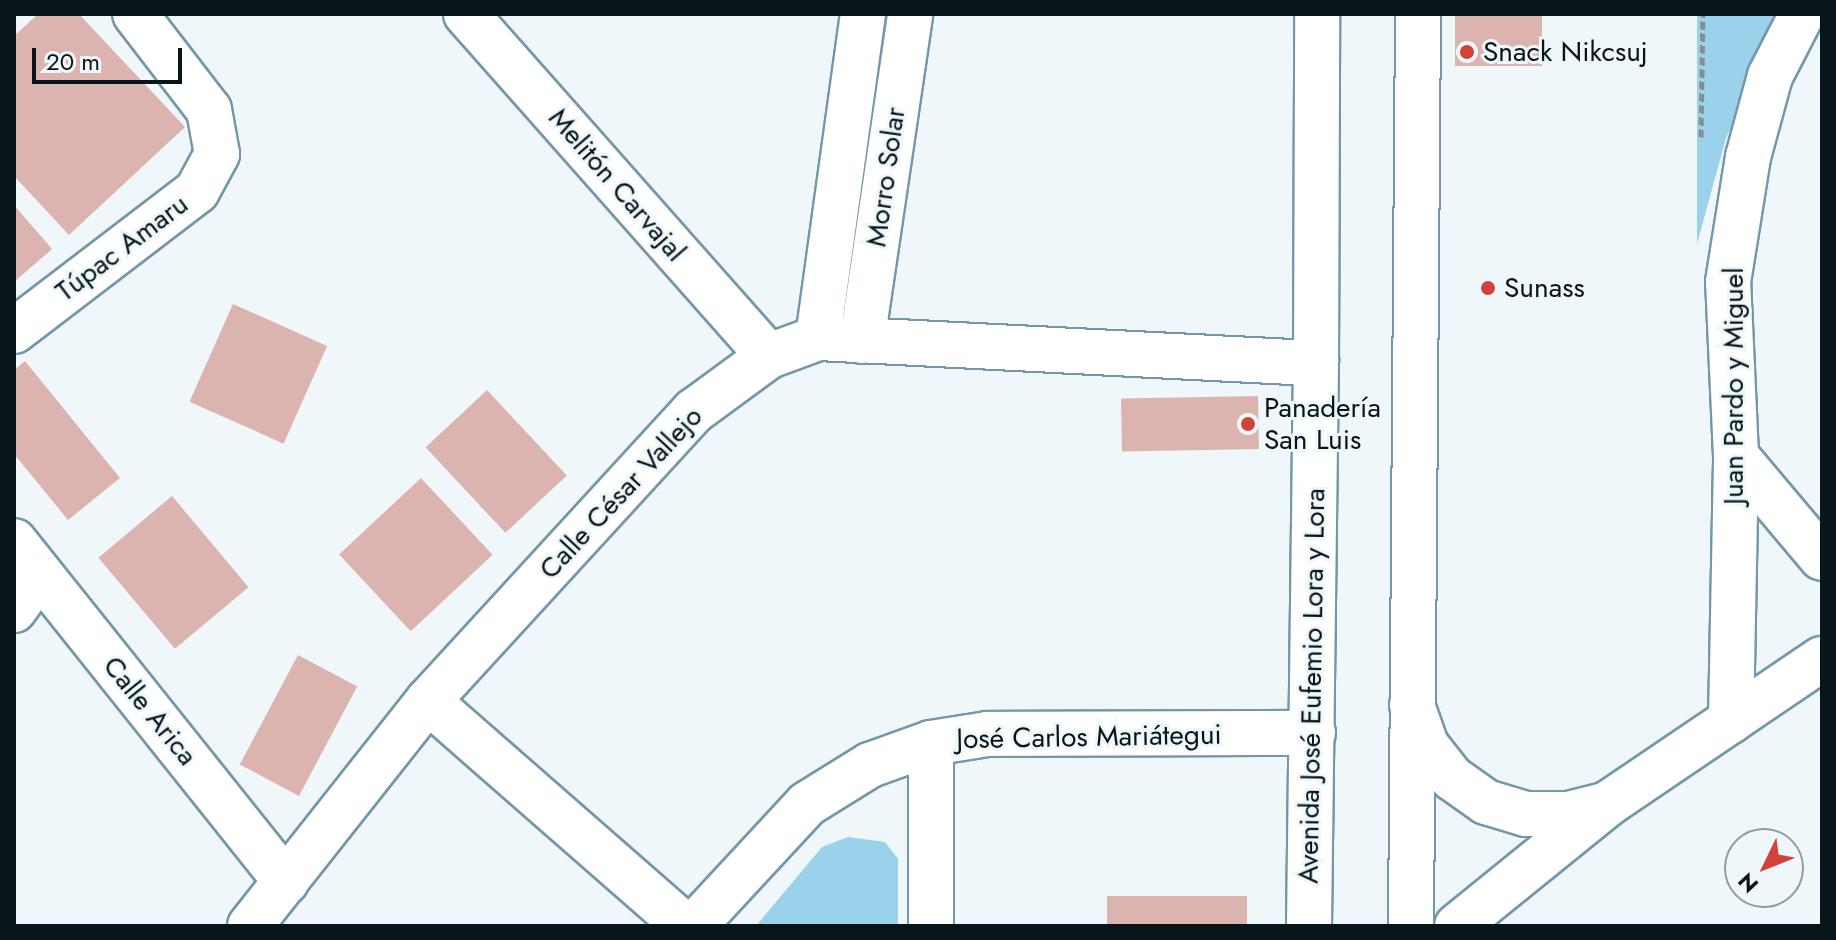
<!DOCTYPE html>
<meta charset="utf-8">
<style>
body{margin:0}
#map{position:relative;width:1836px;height:940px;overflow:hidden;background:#eff7fa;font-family:Jost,sans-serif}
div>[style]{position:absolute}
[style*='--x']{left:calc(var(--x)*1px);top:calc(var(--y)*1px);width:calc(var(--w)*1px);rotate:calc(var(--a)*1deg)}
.green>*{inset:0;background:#9ad1eb}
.building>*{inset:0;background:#dcb4af;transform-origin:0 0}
.path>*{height:5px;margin-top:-2.5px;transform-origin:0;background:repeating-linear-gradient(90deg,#848f93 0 8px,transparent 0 12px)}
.roads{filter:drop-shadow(2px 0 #7498a9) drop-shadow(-2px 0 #7498a9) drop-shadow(0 2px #7498a9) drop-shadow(0 -2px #7498a9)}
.minor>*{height:44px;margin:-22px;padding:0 22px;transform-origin:22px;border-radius:22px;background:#fff}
.secondary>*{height:44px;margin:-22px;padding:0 22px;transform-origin:22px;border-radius:22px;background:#fff}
.dots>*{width:22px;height:22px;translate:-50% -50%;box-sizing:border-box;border:4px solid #eff7fa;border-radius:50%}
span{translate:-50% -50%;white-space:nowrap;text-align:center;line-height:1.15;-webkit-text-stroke:6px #eff7fa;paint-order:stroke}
.poi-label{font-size:28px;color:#08161c}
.left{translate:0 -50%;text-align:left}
.street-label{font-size:28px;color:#08161c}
.frame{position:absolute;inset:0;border:16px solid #08161c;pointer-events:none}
.north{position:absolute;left:1724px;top:828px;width:80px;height:80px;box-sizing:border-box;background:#eff7fa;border:2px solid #939da1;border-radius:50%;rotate:227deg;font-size:22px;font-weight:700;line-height:32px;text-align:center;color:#08161c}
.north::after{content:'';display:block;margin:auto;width:28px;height:36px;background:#d0423a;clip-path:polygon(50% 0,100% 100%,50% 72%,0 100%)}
.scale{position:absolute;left:32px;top:48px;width:150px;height:36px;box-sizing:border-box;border:4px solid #08161c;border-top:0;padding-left:10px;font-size:24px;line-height:28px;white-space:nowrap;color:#08161c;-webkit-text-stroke:6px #eff7fa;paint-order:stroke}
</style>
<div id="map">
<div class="green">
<i style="clip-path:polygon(1697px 14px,1784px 14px,1726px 138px,1697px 244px)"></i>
<i style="clip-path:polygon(848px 837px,885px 842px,898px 859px,898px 926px,756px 926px,822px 847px)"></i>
</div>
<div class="building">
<i style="clip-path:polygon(38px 14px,79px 14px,185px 127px,69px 235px,14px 176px,14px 36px)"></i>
<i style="left:1455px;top:14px;width:87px;height:52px"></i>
<i style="clip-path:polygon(14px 205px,52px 249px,14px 282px)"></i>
<i style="left:233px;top:304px;width:103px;height:107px;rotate:24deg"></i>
<i style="clip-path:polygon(25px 361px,120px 478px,68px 520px,14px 454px,14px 370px)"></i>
<i style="left:487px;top:390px;width:117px;height:84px;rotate:47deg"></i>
<i style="left:1258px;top:396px;width:53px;height:137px;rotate:89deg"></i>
<i style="left:421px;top:478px;width:105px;height:112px;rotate:47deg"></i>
<i style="left:172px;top:496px;width:119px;height:96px;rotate:50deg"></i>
<i style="left:298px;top:655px;width:67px;height:124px;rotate:28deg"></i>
<i style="left:1107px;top:896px;width:140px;height:30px"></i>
</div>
<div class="path">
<i style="--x:1701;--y:137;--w:123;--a:-89.1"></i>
</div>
<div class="roads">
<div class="minor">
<i style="--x:466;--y:14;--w:457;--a:48.5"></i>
<i style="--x:14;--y:331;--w:230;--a:-37.4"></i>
<i style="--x:197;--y:191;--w:42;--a:-61.6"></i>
<i style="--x:217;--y:154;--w:45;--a:-100.3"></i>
<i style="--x:209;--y:110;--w:121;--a:-127.6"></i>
<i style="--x:818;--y:338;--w:327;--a:-82.1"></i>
<i style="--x:862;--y:341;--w:331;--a:-81.6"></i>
<i style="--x:1736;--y:456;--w:133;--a:49.9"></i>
<i style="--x:14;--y:541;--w:436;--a:51.4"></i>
<i style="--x:14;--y:610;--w:44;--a:-54.2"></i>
<i style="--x:428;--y:701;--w:342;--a:41.2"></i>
<i style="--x:1412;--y:705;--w:42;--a:70.7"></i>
<i style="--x:1426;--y:745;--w:42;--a:51.8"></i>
<i style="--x:1452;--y:778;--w:42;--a:35.2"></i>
<i style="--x:1486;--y:802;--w:42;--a:16.7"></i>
<i style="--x:1526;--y:814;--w:42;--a:0"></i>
<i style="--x:1568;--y:814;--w:36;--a:-14"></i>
<i style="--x:1731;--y:721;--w:265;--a:-88.9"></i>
<i style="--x:1736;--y:456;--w:174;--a:-92.6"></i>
<i style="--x:1728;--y:282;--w:127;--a:-80.9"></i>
<i style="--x:1748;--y:157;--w:84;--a:-74.8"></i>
<i style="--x:1770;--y:76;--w:70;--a:-62.7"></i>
<i style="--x:250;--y:926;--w:287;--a:-51.7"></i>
<i style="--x:428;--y:701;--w:394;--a:-47.5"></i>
<i style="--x:694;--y:411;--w:93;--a:-36.3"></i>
<i style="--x:769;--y:356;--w:52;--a:-20.2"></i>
<i style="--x:818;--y:338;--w:499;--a:2.9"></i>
<i style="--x:694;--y:926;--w:166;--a:-47.2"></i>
<i style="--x:807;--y:804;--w:74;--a:-31.8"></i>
<i style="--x:870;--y:765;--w:65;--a:-19.8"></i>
<i style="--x:931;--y:743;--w:57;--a:-9.1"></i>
<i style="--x:987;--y:734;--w:326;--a:-0.2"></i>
<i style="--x:931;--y:926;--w:183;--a:-90"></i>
<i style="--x:1457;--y:926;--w:196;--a:-39"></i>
<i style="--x:1609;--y:803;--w:257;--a:-34.1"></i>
</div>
<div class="secondary">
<i style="--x:1309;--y:926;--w:563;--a:-89.29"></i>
<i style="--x:1316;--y:363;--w:349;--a:-89.8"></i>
<i style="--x:1411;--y:926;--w:912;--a:-89.56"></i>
</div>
</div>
<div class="dots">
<i style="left:1467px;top:52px;background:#d0423a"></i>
<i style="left:1488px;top:288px;background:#d0423a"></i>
<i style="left:1248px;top:424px;background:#d0423a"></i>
</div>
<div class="poi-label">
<span class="left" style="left:1483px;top:52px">Snack Nikcsuj</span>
<span class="left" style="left:1504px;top:288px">Sunass</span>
<span class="left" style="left:1264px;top:424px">Panadería<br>San Luis</span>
</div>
<div class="street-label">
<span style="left:886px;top:177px;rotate:-82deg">Morro Solar</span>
<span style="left:617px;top:185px;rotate:49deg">Melitón Carvajal</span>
<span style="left:122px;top:248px;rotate:-37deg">Túpac Amaru</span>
<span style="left:1734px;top:386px;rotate:-90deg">Juan Pardo y Miguel</span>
<span style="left:621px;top:493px;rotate:-47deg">Calle César Vallejo</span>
<span style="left:1312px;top:686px;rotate:-89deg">Avenida José Eufemio Lora y Lora</span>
<span style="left:150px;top:711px;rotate:51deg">Calle Arica</span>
<span style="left:1089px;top:737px;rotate:-1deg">José Carlos Mariátegui</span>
</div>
<div class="frame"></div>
<div class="north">N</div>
<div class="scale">20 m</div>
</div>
